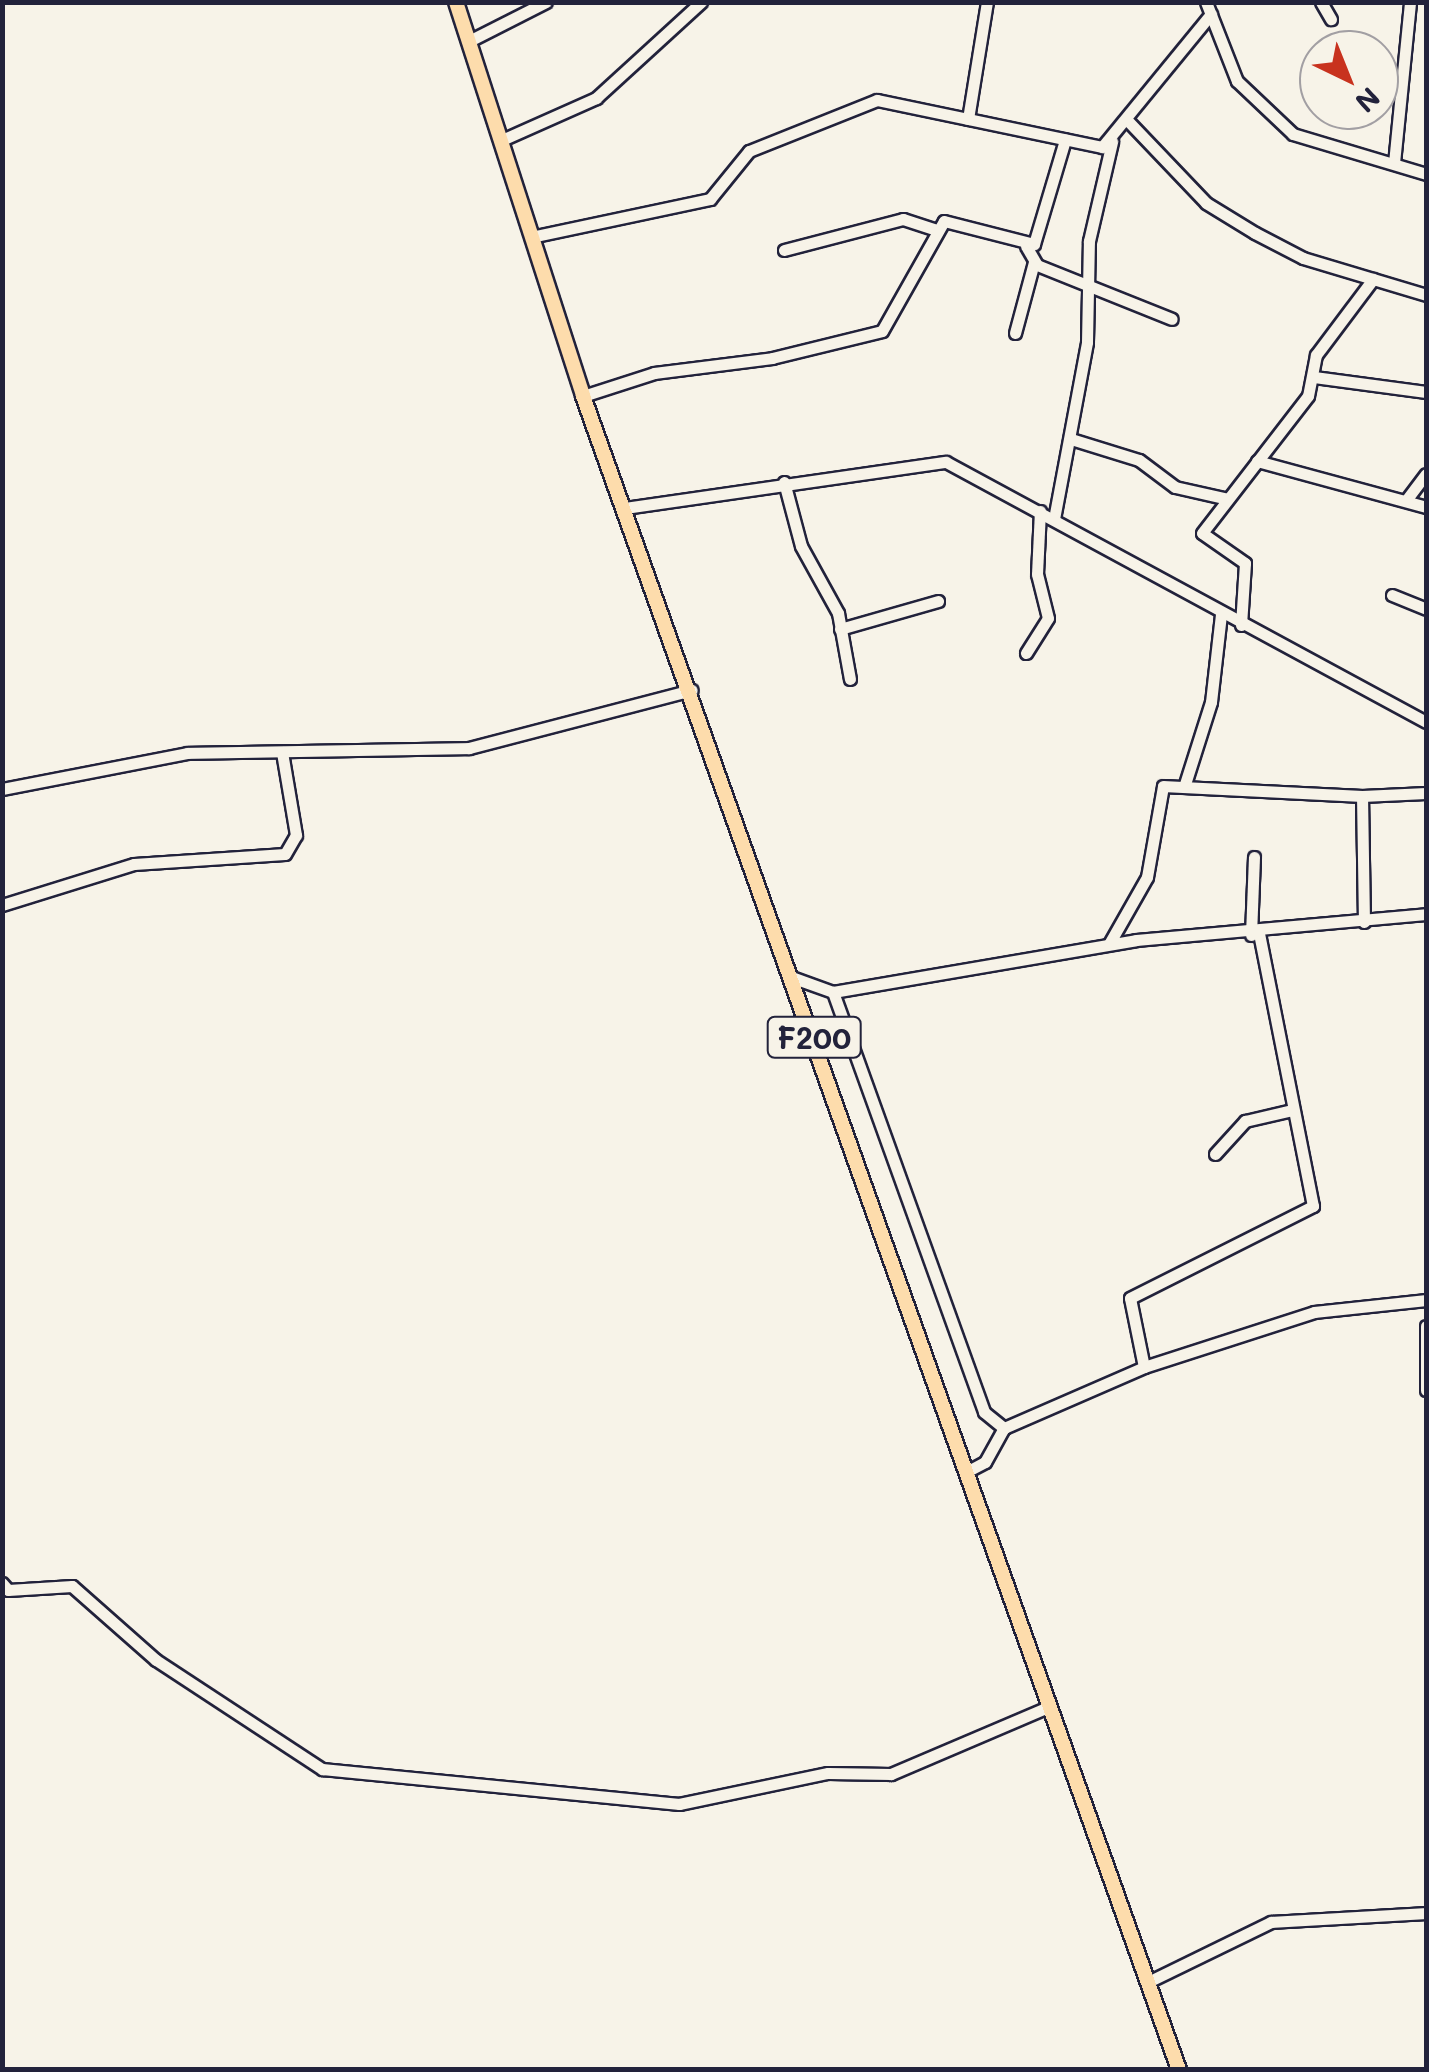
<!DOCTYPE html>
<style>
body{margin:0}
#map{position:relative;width:1429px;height:2072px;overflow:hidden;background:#f7f3e8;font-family:Mali,sans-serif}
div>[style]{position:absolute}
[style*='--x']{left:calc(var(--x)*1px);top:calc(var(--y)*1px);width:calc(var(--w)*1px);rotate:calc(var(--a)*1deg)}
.roads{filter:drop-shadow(2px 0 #22223b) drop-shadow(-2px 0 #22223b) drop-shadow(0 2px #22223b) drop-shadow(0 -2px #22223b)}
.minor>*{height:11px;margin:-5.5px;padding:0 5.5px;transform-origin:5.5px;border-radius:5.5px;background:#f7f3e8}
.major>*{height:14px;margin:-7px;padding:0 7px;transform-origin:7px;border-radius:7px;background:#fddcac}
span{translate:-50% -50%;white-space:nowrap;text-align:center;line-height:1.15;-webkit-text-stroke:8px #f7f3e8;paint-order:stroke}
.shield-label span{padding:2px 8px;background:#f7f3e8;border:2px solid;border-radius:8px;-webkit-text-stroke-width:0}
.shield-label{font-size:30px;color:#22223b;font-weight:700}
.frame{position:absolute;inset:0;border:5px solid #22223b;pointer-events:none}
.north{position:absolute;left:1299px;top:30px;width:100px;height:100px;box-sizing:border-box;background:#f7f3e8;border:2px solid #a29fa3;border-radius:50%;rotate:137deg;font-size:28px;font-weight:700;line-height:40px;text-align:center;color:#22223b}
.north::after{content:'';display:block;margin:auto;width:35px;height:45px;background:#c8321e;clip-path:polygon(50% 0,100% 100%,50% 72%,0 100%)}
</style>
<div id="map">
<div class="roads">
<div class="minor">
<i style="--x:1206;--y:2;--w:85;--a:68.6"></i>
<i style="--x:1237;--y:81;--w:77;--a:43.4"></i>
<i style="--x:1293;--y:134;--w:139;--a:16.7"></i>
<i style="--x:1321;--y:2;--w:20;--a:60"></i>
<i style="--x:469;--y:41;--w:86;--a:-26.9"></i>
<i style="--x:968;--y:119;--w:119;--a:-80.8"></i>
<i style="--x:1128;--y:121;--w:113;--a:46.4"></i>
<i style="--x:1206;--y:203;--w:57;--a:31.5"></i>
<i style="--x:1255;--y:233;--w:54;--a:27.5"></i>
<i style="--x:1303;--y:258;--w:128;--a:16.7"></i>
<i style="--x:504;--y:139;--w:101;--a:-24"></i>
<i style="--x:596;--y:98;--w:142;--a:-42.4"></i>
<i style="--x:1394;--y:163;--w:162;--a:-84.3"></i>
<i style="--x:531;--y:237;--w:183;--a:-12"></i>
<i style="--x:710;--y:199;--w:62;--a:-50.9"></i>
<i style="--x:749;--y:151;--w:138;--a:-21.7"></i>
<i style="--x:877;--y:100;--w:230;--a:11.8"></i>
<i style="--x:1102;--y:147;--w:172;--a:-50.7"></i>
<i style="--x:1026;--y:246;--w:22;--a:60"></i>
<i style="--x:1037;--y:265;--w:145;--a:21.8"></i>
<i style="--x:784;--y:250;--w:123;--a:-14.6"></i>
<i style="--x:903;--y:219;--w:33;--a:18"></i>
<i style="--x:1015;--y:333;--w:73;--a:-75"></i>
<i style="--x:1314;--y:377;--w:113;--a:7.6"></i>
<i style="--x:583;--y:396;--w:75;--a:-17.9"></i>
<i style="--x:654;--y:373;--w:119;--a:-7.2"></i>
<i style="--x:772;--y:358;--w:113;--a:-13.8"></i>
<i style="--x:882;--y:331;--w:126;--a:-60.6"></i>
<i style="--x:944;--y:221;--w:93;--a:14.3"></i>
<i style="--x:1034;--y:244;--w:109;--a:-73.4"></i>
<i style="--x:1071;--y:439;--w:71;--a:17.2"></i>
<i style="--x:1139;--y:460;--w:45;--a:36.9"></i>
<i style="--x:1175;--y:487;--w:54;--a:12.8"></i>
<i style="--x:1257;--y:461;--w:175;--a:15.2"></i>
<i style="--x:784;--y:482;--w:66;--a:75.1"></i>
<i style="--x:801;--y:546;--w:77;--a:61.1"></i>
<i style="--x:838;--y:613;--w:67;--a:79.7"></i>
<i style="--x:1407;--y:499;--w:31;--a:-53"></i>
<i style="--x:625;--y:508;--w:324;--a:-8.2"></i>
<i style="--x:946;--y:462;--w:546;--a:28.44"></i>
<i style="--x:1054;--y:519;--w:180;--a:-79.4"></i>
<i style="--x:1087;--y:342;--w:101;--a:-88.9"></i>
<i style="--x:1089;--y:241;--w:102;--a:-76.9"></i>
<i style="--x:1392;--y:595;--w:37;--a:22"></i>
<i style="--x:1241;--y:625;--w:62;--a:-86.3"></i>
<i style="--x:1245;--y:563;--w:52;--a:-145.1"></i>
<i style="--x:1202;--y:533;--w:173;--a:-52.3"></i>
<i style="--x:1308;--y:396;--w:42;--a:-79"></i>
<i style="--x:1316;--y:355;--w:95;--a:-53.1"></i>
<i style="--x:840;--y:629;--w:102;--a:-15.9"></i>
<i style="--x:1026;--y:653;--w:41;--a:-57.8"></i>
<i style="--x:1048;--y:618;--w:45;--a:-104"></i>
<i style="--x:1037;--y:574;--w:63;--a:-87.3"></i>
<i style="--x:1185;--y:784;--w:86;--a:-72.4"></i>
<i style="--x:1211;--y:702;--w:89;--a:-83.5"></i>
<i style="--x:2;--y:789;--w:188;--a:-11"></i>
<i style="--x:187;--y:753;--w:282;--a:-1"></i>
<i style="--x:469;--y:748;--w:230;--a:-14.6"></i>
<i style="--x:2;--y:905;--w:138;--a:-17.3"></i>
<i style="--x:134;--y:864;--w:151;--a:-3.8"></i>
<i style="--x:285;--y:854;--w:22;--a:-60"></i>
<i style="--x:296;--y:835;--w:84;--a:-99.6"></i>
<i style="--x:1364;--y:922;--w:126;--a:-90.9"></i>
<i style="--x:1362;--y:796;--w:64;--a:-2.7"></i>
<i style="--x:1251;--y:935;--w:78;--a:-87.8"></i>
<i style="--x:1109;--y:944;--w:77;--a:-60.4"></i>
<i style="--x:1147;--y:877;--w:92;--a:-80"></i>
<i style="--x:1163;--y:786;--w:199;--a:2.9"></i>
<i style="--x:794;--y:978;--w:41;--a:19.7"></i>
<i style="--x:833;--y:992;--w:307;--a:-9.7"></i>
<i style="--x:1136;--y:940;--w:291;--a:-5.1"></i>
<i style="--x:833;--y:992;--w:446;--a:70.2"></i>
<i style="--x:984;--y:1412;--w:26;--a:39"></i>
<i style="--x:1004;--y:1428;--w:153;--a:-23.5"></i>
<i style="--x:1144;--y:1367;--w:179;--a:-17.9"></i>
<i style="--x:1314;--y:1312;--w:113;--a:-6.1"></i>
<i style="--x:1215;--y:1154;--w:45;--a:-47.7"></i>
<i style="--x:1245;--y:1121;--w:48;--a:-13.2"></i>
<i style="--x:1426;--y:1326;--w:64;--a:90"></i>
<i style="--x:1144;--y:1367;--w:70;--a:-101.5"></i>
<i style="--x:1130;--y:1298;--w:205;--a:-26.7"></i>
<i style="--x:1313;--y:1206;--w:277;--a:-101.2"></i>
<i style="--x:968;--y:1471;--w:19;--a:-28"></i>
<i style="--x:985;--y:1462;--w:39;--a:-61"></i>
<i style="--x:2;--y:1583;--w:9;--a:49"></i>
<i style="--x:8;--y:1590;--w:64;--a:-3.6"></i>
<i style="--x:72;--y:1586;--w:112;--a:41.4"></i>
<i style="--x:156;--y:1660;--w:199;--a:33.3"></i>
<i style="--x:322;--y:1769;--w:359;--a:5.6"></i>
<i style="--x:679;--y:1804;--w:152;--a:-11.8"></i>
<i style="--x:828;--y:1773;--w:63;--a:0.9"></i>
<i style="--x:891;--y:1774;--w:171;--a:-23.1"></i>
<i style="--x:1148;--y:1982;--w:137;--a:-26"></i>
<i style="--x:1271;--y:1922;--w:155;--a:-3.3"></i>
</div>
<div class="major">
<i style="--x:456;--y:2;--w:414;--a:72.1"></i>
<i style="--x:583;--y:396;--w:1777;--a:70.4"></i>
</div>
</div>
<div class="shield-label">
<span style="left:814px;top:1037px">F200</span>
</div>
<div class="frame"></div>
<div class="north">N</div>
</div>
